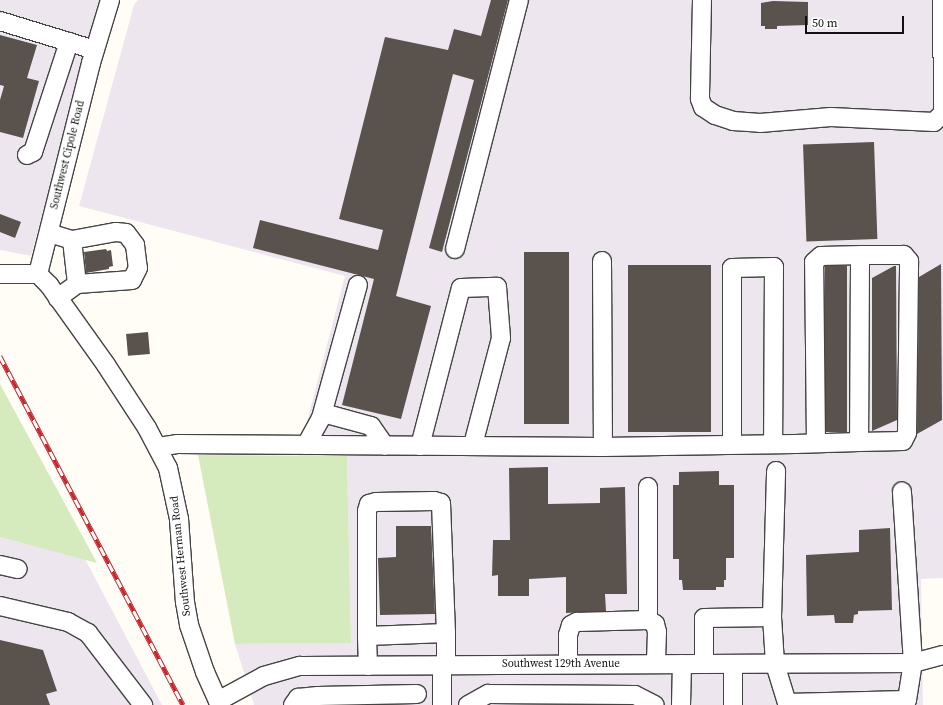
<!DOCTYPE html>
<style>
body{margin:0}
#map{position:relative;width:943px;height:705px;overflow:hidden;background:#fffdf5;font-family:"Source Serif 4",serif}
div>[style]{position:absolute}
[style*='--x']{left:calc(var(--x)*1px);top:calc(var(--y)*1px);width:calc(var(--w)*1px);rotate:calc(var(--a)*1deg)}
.industrial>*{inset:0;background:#eee6ef}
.green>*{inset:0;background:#d5ebbd}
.building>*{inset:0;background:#5a524d;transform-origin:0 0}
.roads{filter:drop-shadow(1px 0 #444) drop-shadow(-1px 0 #444) drop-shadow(0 1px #444) drop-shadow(0 -1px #444)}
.minor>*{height:18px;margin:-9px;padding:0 9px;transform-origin:9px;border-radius:9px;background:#fff}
.rail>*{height:4.5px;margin-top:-2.25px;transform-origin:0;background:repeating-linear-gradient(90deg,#fff 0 9px,#c4262e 0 18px);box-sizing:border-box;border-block:1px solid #c4262e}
span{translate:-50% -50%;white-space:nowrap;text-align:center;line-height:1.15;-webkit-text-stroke:4px #fff;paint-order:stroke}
.street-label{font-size:11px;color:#111}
.scale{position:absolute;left:805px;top:16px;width:99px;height:18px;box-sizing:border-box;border:2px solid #111;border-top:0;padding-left:5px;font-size:12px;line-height:14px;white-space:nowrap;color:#111;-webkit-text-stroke:3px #fff;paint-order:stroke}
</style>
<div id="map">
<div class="industrial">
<i style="clip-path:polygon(0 0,99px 0,31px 256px,0 250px)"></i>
<i style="clip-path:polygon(138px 0,943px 0,943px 578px,921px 579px,923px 705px,254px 705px,235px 644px,351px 643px,347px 456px,298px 456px,345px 276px,79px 206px,134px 5px)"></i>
<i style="clip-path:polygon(0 537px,85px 559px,162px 705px,0 705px)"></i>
</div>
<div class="green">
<i style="clip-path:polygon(0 384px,97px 563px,0 537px)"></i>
<i style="clip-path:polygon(198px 455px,347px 456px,351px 643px,235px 644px)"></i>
</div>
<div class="building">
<i style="clip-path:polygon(491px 0,508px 0,442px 252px,429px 248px,474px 80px,453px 74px,396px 296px,431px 306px,401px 419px,342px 405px,374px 279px,253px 248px,260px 220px,378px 250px,383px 230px,339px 219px,385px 37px,448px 50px,454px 29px,481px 36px)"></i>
<i style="clip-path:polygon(773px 1px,808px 2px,808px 25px,777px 26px,777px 29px,765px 29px,765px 26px,761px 26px,761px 3px)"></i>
<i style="clip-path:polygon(0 35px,37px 45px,27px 78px,39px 81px,23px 138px,0 132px,0 100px,4px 86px,0 85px)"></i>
<i style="left:874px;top:142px;width:97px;height:71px;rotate:88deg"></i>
<i style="clip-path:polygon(0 214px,21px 222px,15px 238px,0 232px)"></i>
<i style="clip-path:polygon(106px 249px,107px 251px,111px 250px,113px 266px,109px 267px,109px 269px,86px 273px,84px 252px)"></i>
<i style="left:569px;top:252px;width:172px;height:45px;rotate:90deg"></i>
<i style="clip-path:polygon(941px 264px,942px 420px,917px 434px,919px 277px)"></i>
<i style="left:628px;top:265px;width:83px;height:167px"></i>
<i style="left:847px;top:266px;width:166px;height:22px;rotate:90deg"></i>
<i style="clip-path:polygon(894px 266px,896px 266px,897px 420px,872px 431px,872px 278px)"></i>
<i style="left:148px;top:332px;width:22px;height:22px;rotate:85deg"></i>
<i style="clip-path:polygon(548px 467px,548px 504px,600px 503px,600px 488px,625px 487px,627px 594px,605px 594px,606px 611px,566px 613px,566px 577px,529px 579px,529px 596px,498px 596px,498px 575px,492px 576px,493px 540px,510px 540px,509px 468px)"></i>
<i style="clip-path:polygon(719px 471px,719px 485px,734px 485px,734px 558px,726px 558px,726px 580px,724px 580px,724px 587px,716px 587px,716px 590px,683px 590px,682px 580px,679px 580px,679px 559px,673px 559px,673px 485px,679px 485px,679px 472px)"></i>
<i style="clip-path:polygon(396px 526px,431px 526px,435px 614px,380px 615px,378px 558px,396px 557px)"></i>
<i style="clip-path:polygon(890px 528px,892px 610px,858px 611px,858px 614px,854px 615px,853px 623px,835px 623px,834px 615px,807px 616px,806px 555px,859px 552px,859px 530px)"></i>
<i style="clip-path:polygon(0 640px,43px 650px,57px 691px,46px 694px,50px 705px,0 705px)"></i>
</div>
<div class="roads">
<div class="minor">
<i style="--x:702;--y:0;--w:99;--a:91.2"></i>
<i style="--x:700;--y:99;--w:9;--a:69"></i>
<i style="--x:703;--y:107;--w:14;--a:34"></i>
<i style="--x:715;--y:115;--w:19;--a:18"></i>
<i style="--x:733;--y:121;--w:27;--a:4"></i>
<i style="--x:760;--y:123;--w:71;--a:-4.8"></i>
<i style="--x:831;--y:117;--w:103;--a:2.8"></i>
<i style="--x:934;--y:122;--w:13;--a:-45"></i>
<i style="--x:943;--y:113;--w:113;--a:-90.5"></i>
<i style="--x:0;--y:21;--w:99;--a:17"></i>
<i style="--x:27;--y:155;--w:7;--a:-27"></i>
<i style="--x:33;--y:152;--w:116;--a:-71.9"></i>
<i style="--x:49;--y:233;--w:24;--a:17"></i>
<i style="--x:72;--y:240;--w:45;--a:-10.3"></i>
<i style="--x:116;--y:232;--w:10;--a:6"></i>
<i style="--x:126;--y:233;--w:15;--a:53"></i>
<i style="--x:135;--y:245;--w:23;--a:83"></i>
<i style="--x:138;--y:268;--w:13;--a:117"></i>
<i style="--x:132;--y:280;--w:55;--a:175.8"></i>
<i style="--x:77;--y:284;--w:24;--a:144"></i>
<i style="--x:72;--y:240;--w:44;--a:83.5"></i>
<i style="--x:455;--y:249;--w:257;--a:-75.6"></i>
<i style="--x:602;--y:261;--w:186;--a:89.7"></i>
<i style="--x:0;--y:274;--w:38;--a:0"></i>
<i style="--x:38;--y:274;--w:16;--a:45"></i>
<i style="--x:49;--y:285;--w:98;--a:54.5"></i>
<i style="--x:106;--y:365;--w:75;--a:56.9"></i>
<i style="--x:147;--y:428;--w:45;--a:62.3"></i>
<i style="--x:168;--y:468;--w:52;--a:77.8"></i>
<i style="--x:179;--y:519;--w:83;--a:85.9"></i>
<i style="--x:185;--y:602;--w:23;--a:80"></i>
<i style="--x:189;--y:625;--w:50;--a:71.2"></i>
<i style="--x:205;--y:672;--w:36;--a:66"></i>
<i style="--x:38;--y:274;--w:218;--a:-75.9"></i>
<i style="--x:91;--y:63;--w:66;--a:-73.2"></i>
<i style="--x:323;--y:413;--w:50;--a:15.2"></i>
<i style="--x:371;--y:426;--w:24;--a:55"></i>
<i style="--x:816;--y:443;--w:181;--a:-90.6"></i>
<i style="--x:814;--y:262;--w:9;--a:-41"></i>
<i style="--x:821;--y:256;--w:42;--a:-1.4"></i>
<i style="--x:732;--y:444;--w:176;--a:-90"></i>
<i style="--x:732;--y:268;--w:42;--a:-1.4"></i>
<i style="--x:774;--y:267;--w:176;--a:90.3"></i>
<i style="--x:306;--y:445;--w:31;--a:-61"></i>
<i style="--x:321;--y:418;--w:138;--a:-74.5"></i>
<i style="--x:420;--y:446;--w:163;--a:-75.5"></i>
<i style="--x:461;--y:288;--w:36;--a:-2"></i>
<i style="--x:497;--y:287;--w:51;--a:85.5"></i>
<i style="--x:501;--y:338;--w:111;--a:104.7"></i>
<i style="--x:158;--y:447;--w:19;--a:-9"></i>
<i style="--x:177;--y:444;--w:426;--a:0.4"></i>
<i style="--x:603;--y:447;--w:192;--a:-0.9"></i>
<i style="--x:795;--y:444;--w:64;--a:-1.8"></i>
<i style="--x:859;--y:442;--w:44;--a:-1.3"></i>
<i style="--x:903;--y:441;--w:9;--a:-63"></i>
<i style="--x:907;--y:433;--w:172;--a:-89.3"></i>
<i style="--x:909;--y:261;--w:8;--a:-130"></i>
<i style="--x:904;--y:255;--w:41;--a:180"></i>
<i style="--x:863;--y:255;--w:7;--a:117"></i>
<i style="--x:860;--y:261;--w:181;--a:90.3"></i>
<i style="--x:648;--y:487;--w:133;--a:90"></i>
<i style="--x:0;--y:565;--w:18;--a:13"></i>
<i style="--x:0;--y:606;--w:70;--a:13.2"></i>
<i style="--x:68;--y:622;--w:23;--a:29"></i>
<i style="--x:88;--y:633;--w:91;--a:52.6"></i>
<i style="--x:772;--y:617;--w:146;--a:-88.4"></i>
<i style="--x:367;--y:636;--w:125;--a:-90"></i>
<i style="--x:367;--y:511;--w:7;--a:-74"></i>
<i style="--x:369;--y:504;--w:7;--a:-16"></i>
<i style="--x:376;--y:502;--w:58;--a:-1"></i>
<i style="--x:434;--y:501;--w:7;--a:16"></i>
<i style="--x:441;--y:503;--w:130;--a:87.8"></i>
<i style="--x:568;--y:664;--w:29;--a:-90"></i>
<i style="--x:568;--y:635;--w:10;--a:-73"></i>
<i style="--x:571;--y:625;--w:7;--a:-27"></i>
<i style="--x:577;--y:622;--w:71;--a:-1.6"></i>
<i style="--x:648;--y:620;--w:8;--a:30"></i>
<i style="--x:655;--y:624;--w:8;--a:76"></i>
<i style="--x:657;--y:632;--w:32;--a:92"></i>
<i style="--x:704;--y:664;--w:46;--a:-90"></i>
<i style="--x:704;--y:618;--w:68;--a:-0.8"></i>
<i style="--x:772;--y:617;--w:47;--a:86.3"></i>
<i style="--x:775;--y:664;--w:41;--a:72.9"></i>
<i style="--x:787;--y:703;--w:120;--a:-1.4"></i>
<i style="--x:907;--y:700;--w:37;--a:-81"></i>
<i style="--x:913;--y:663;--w:172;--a:-93.7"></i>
<i style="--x:368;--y:666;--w:30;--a:-92"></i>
<i style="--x:367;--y:636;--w:79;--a:-2.2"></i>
<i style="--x:446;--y:633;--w:32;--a:90"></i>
<i style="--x:218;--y:701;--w:52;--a:-28.5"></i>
<i style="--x:264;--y:676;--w:37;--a:-16"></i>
<i style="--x:300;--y:666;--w:613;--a:-0.28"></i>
<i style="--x:913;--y:663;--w:31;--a:-15"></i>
<i style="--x:293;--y:705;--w:9;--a:-54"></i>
<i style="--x:298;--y:698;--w:20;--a:-6"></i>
<i style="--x:318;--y:696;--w:99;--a:-1.2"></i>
<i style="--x:442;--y:705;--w:40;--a:-90"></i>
<i style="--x:468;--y:705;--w:23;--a:-29"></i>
<i style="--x:488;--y:694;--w:147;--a:0.4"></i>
<i style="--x:635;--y:695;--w:22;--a:27"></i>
<i style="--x:681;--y:705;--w:41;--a:-88.6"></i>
<i style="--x:733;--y:705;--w:41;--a:-90"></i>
</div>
</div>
<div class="rail">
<i style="--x:0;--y:356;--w:394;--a:62.3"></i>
</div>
<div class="street-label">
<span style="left:68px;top:155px;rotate:-76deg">Southwest Cipole Road</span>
<span style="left:181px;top:556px;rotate:-96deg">Southwest Herman Road</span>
<span style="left:561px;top:664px">Southwest 129th Avenue</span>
</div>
<div class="scale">50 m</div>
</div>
